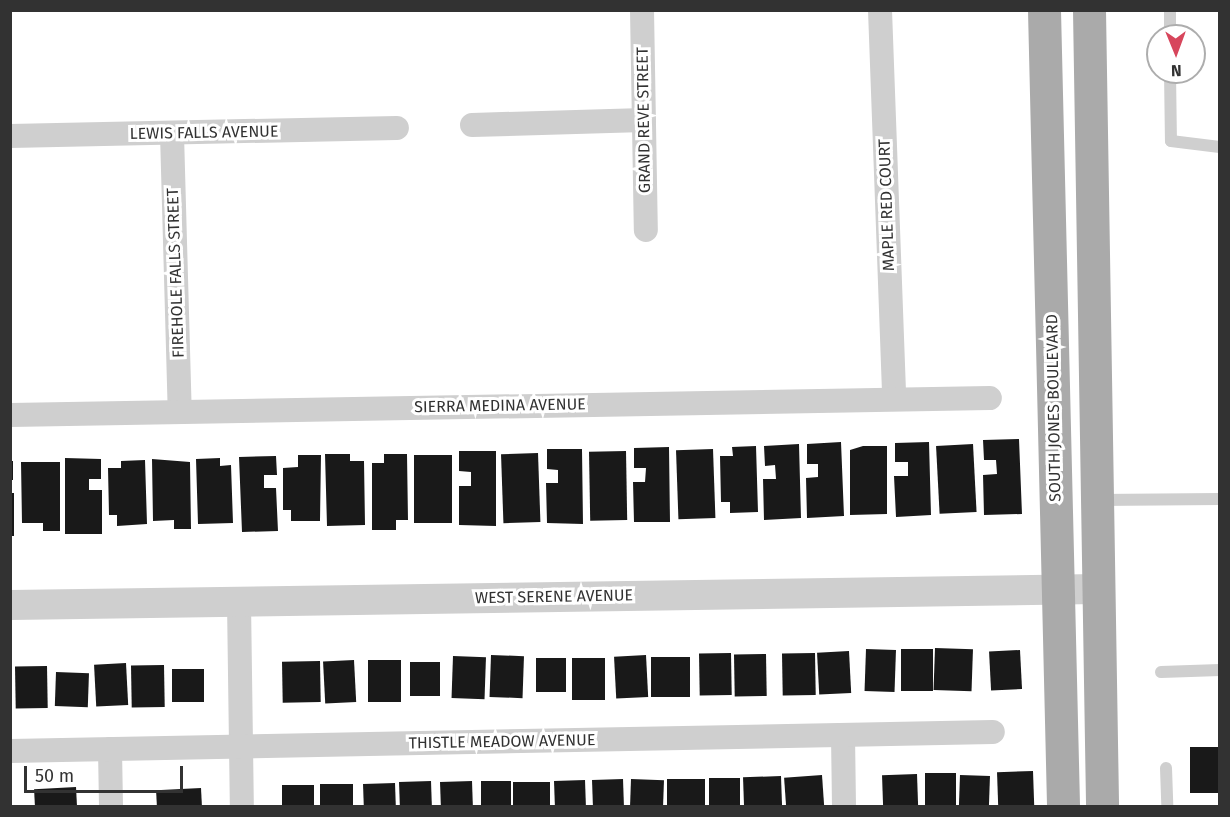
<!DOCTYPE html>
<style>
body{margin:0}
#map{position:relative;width:1230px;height:817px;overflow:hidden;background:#fff;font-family:"Fira Sans",sans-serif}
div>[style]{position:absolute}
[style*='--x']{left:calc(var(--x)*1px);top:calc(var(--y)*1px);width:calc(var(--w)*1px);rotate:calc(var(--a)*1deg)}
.building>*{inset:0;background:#191919;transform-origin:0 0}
.service>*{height:12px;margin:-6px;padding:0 6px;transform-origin:6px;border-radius:6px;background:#cfcfcf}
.minor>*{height:24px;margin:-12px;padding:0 12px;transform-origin:12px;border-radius:12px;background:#cfcfcf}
.tertiary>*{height:30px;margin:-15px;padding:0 15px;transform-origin:15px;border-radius:15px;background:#cfcfcf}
.primary>*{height:33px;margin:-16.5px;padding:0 16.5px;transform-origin:16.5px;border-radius:16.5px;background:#aaa}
span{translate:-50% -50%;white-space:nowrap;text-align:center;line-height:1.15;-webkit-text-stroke:6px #fff;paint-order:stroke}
.street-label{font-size:16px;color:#323232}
.frame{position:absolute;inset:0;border:12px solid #323232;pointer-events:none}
.north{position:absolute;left:1146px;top:24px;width:60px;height:60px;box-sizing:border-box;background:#fff;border:2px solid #adadad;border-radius:50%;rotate:179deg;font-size:16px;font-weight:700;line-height:24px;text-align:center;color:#323232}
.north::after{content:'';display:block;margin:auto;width:21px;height:27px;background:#d7465c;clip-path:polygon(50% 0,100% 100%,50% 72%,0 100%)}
.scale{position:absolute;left:24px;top:766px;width:159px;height:27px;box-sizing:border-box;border:3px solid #323232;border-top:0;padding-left:8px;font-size:18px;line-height:21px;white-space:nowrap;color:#323232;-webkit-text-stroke:4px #fff;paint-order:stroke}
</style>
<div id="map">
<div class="building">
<i style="clip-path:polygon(1019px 439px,1022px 514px,984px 515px,983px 475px,997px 474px,996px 460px,984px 460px,983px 440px)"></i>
<i style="clip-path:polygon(841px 442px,844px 516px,807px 518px,806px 478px,818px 477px,818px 464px,807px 464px,807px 444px)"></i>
<i style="clip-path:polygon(929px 442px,931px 515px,896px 517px,894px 476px,908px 476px,908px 462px,895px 462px,895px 443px)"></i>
<i style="clip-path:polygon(799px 444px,801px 518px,764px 520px,763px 479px,776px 479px,775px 465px,765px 466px,764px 446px)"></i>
<i style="left:973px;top:444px;width:68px;height:37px;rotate:87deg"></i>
<i style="clip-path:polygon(756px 446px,758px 512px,730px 513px,730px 502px,721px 502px,720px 456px,733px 456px,732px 447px)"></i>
<i style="clip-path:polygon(863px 446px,887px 446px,887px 514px,850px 515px,850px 450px)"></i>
<i style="clip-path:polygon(669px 447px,670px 522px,634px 522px,633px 482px,645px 482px,646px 468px,634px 468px,634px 448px)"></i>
<i style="clip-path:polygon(547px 449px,582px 449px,583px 524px,547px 523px,546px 483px,558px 483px,558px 470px,547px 469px)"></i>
<i style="left:713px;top:449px;width:69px;height:37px;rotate:88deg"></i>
<i style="clip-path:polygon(459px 451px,496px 451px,496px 526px,459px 525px,459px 486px,471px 486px,471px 472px,459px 471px)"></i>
<i style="left:626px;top:451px;width:69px;height:37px;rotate:89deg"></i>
<i style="left:538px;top:453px;width:69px;height:37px;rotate:88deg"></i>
<i style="clip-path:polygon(325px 454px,350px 454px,350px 461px,364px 461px,365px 525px,327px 526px)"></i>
<i style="clip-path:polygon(384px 454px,407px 454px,408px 520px,396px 520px,396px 530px,372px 530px,372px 463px,384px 463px)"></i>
<i style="clip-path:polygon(298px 455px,321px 455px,320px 521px,291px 521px,291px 510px,283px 510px,283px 468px,298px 467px)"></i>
<i style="left:452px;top:455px;width:68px;height:38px;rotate:90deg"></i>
<i style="clip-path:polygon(276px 456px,277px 475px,264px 475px,264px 488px,276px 488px,278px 531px,242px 532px,239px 457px)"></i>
<i style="clip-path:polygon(65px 458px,101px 459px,101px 479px,89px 479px,89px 490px,102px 490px,102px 534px,65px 534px)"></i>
<i style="clip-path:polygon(220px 458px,220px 466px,231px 465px,233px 523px,198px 524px,196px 459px)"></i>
<i style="clip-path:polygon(152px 459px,190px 462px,191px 529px,174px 529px,174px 520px,153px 521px)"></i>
<i style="clip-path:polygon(145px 460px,147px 524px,117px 526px,117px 515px,109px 515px,108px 468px,121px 468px,121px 461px)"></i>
<i style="left:10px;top:461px;width:3px;height:19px"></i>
<i style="clip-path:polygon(21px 462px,60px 462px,60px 531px,43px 531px,43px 523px,22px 523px)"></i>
<i style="left:10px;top:493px;width:4px;height:43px"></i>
<i style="left:935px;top:648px;width:38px;height:42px;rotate:2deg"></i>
<i style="left:866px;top:649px;width:30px;height:42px;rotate:2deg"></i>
<i style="left:901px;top:649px;width:32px;height:42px"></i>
<i style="left:1020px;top:650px;width:39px;height:31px;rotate:87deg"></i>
<i style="left:849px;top:651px;width:42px;height:32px;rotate:87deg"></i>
<i style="left:731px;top:653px;width:42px;height:32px;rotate:89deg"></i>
<i style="left:815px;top:653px;width:42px;height:33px;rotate:89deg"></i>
<i style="left:766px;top:654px;width:42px;height:32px;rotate:89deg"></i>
<i style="left:491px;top:655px;width:33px;height:42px;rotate:2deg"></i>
<i style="left:646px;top:655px;width:42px;height:32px;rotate:87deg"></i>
<i style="left:453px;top:656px;width:33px;height:42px;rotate:2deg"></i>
<i style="left:651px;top:657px;width:39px;height:40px"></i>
<i style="left:536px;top:658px;width:30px;height:34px"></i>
<i style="left:572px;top:658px;width:33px;height:42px"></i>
<i style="left:354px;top:660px;width:42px;height:31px;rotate:87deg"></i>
<i style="left:368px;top:660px;width:33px;height:42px"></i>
<i style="left:320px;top:661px;width:41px;height:38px;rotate:89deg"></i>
<i style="left:440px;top:662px;width:34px;height:30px;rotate:90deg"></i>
<i style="left:126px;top:663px;width:42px;height:32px;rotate:87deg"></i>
<i style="left:164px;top:665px;width:42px;height:33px;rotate:89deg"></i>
<i style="left:47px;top:666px;width:42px;height:32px;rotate:89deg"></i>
<i style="left:172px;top:669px;width:32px;height:33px"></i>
<i style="left:56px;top:672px;width:33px;height:34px;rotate:2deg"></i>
<i style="left:1190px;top:747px;width:30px;height:46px"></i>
<i style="left:1033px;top:771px;width:35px;height:36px;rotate:88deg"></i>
<i style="left:925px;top:773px;width:31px;height:33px"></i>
<i style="left:917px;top:774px;width:32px;height:35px;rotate:88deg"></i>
<i style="left:822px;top:775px;width:31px;height:38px;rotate:86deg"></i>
<i style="left:960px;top:775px;width:30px;height:31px;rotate:2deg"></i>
<i style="left:781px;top:776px;width:30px;height:38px;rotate:88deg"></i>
<i style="left:709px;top:778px;width:31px;height:28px"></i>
<i style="left:623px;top:779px;width:27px;height:31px;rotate:88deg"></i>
<i style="left:631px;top:779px;width:33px;height:27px;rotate:2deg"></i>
<i style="left:667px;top:779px;width:38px;height:27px"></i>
<i style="left:585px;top:780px;width:26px;height:31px;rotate:88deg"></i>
<i style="left:431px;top:781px;width:25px;height:32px;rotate:88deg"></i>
<i style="left:472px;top:781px;width:25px;height:32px;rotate:88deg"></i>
<i style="left:511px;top:781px;width:25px;height:30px;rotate:90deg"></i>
<i style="left:513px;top:782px;width:37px;height:24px"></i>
<i style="left:395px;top:783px;width:23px;height:32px;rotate:88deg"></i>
<i style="left:320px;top:784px;width:33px;height:22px"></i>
<i style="left:282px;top:785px;width:32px;height:21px"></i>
<i style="left:76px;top:787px;width:19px;height:42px;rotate:87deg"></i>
<i style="left:201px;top:788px;width:18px;height:45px;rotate:87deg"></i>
</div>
<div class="service">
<i style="--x:1170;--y:10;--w:26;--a:90"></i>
<i style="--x:1170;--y:72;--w:69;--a:89.2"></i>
<i style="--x:1171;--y:141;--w:49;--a:7"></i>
<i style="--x:1097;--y:500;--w:123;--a:-0.5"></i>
<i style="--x:1161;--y:672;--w:59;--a:-1.9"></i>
<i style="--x:1166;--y:768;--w:38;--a:88"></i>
</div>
<div class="minor">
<i style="--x:642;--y:10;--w:220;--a:89"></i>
<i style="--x:880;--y:10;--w:389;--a:87.9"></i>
<i style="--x:472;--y:125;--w:172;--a:-1.7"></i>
<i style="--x:172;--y:134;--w:278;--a:88.4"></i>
<i style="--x:10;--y:136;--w:387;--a:-1.2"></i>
<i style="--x:10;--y:415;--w:980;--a:-0.99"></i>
<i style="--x:239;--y:602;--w:204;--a:89.2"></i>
<i style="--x:843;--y:735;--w:71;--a:89.2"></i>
<i style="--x:110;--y:749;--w:57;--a:89"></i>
<i style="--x:10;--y:751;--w:983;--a:-1.11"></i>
</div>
<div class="tertiary">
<i style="--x:10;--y:605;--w:1087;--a:-0.84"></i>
</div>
<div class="primary">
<i style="--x:1044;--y:10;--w:796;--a:88.63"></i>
<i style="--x:1089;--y:10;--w:796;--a:89.06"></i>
</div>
<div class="street-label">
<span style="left:644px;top:120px;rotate:-91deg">GRAND REVE STREET</span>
<span style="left:204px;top:133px;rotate:-1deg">LEWIS FALLS AVENUE</span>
<span style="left:887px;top:205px;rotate:-92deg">MAPLE RED COURT</span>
<span style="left:176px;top:273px;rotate:-92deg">FIREHOLE FALLS STREET</span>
<span style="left:500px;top:406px;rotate:-1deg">SIERRA MEDINA AVENUE</span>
<span style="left:1054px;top:408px;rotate:-91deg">SOUTH JONES BOULEVARD</span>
<span style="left:554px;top:597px;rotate:-1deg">WEST SERENE AVENUE</span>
<span style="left:502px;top:742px;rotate:-1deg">THISTLE MEADOW AVENUE</span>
</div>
<div class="frame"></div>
<div class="north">N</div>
<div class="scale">50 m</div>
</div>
